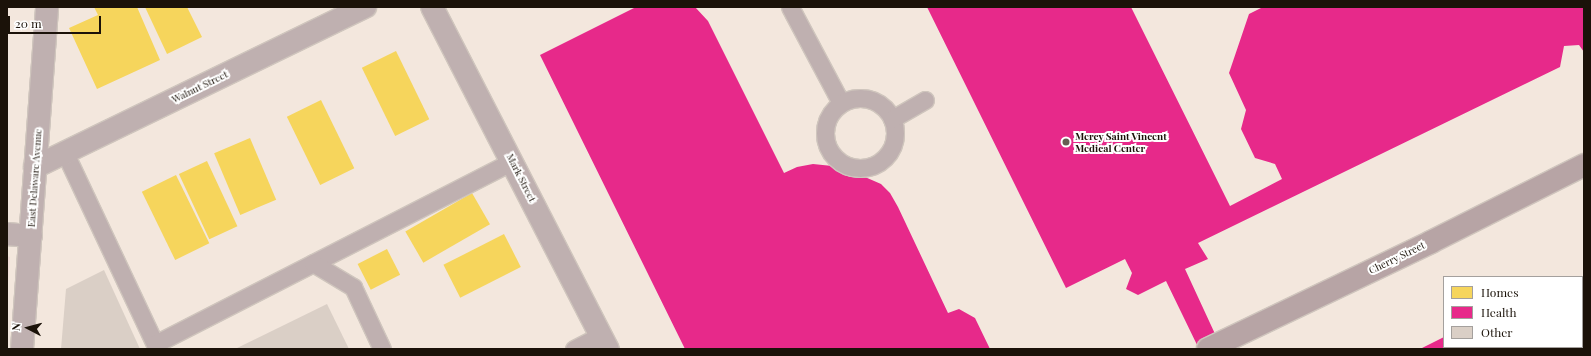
<!DOCTYPE html>
<style>
body{margin:0}
#map{position:relative;width:1591px;height:356px;overflow:hidden;background:#f3e7dd;font-family:"Playfair Display",serif}
div>[style]{position:absolute}
[style*='--x']{left:calc(var(--x)*1px);top:calc(var(--y)*1px);width:calc(var(--w)*1px);rotate:calc(var(--a)*1deg)}
.education>*{inset:0;background:#f0dbd7}
.homes>*{inset:0;background:#f6d55c;transform-origin:0 0}
.health>*{inset:0;background:#e7298a}
.building>*{inset:0;background:#dacfc6}
.roads{filter:drop-shadow(1px 0 #cfc5bd) drop-shadow(-1px 0 #cfc5bd) drop-shadow(0 1px #cfc5bd) drop-shadow(0 -1px #cfc5bd)}
.service>*{height:17px;margin:-8.5px;padding:0 8.5px;transform-origin:8.5px;border-radius:8.5px;background:#bfb0b0}
.service>.ring{margin:-8.5px;padding:0;box-sizing:content-box;background:none;border:17px solid #bfb0b0;border-radius:50%}
.minor>*{height:22px;margin:-11px;padding:0 11px;transform-origin:11px;border-radius:11px;background:#bfb0b0}
.secondary>*{height:22px;margin:-11px;padding:0 11px;transform-origin:11px;border-radius:11px;background:#b7a4a5}
.dots>*{width:11px;height:11px;translate:-50% -50%;box-sizing:border-box;border:2px solid #fff;border-radius:50%}
span{translate:-50% -50%;white-space:nowrap;text-align:center;line-height:1.15;-webkit-text-stroke:4px #fff;paint-order:stroke}
.street-label{font-size:10px;color:#1b1209}
.poi-label{font-size:10px;color:#1b1209;font-weight:700}
.left{translate:0 -50%;text-align:left}
.frame{position:absolute;inset:0;border:8px solid #1b1209;pointer-events:none}
.legend{position:absolute;left:1443px;top:276px;width:140px;height:72px;box-sizing:border-box;background:#fff;border:1px solid #a4a09d;margin:0;padding:5px 7px;list-style:none;font-size:12px;color:#1b1209}
.legend li{display:flex;align-items:center;gap:8px;height:20px}
.legend b{width:20px;border:1px solid #a4a09d}
.north{position:absolute;left:8px;top:308px;width:40px;height:40px;-webkit-text-stroke:3px #fff;paint-order:stroke;rotate:276deg;font-size:11px;font-weight:700;line-height:16px;text-align:center;color:#1b1209}
.north::after{content:'';display:block;margin:auto;width:14px;height:18px;background:#1b1209;clip-path:polygon(50% 0,100% 100%,50% 72%,0 100%)}
.scale{position:absolute;left:8px;top:16px;width:93px;height:18px;box-sizing:border-box;border:2px solid #1b1209;border-top:0;padding-left:5px;font-size:12px;line-height:14px;white-space:nowrap;color:#1b1209;-webkit-text-stroke:3px #fff;paint-order:stroke}
</style>
<div id="map">
<div class="education">
<i style="clip-path:polygon(7px 256px,10px 257px,7px 296px)"></i>
</div>
<div class="homes">
<i style="clip-path:polygon(94px 7px,137px 7px,160px 60px,97px 89px,69px 28px,98px 15px)"></i>
<i style="clip-path:polygon(145px 7px,187px 7px,202px 37px,167px 54px)"></i>
<i style="left:396px;top:51px;width:76px;height:38px;rotate:64deg"></i>
<i style="left:321px;top:100px;width:76px;height:38px;rotate:64deg"></i>
<i style="left:250px;top:138px;width:67px;height:39px;rotate:67deg"></i>
<i style="left:207px;top:161px;width:72px;height:31px;rotate:65deg"></i>
<i style="left:176px;top:175px;width:76px;height:38px;rotate:64deg"></i>
<i style="left:472px;top:193px;width:36px;height:77px;rotate:60deg"></i>
<i style="left:504px;top:234px;width:37px;height:68px;rotate:63deg"></i>
<i style="left:387px;top:249px;width:29px;height:33px;rotate:63deg"></i>
</div>
<div class="health">
<i style="clip-path:polygon(636px 7px,695px 7px,708px 21px,784px 173px,797px 167px,813px 164px,842px 167px,881px 184px,890px 193px,898px 207px,948px 313px,959px 309px,975px 318px,990px 349px,685px 349px,540px 55px)"></i>
<i style="clip-path:polygon(927px 7px,1131px 7px,1230px 206px,1282px 179px,1275px 164px,1255px 158px,1241px 129px,1246px 110px,1229px 73px,1249px 14px,1263px 7px,1584px 7px,1584px 52px,1579px 45px,1564px 46px,1560px 67px,1198px 243px,1208px 259px,1185px 269px,1222px 349px,1199px 349px,1166px 281px,1138px 295px,1126px 289px,1132px 273px,1125px 259px,1066px 288px)"></i>
<i style="clip-path:polygon(1582px 295px,1584px 295px,1584px 349px,1420px 349px,1444px 337px,1444px 347px,1582px 347px)"></i>
</div>
<div class="building">
<i style="clip-path:polygon(104px 270px,140px 349px,61px 349px,66px 289px)"></i>
<i style="clip-path:polygon(327px 304px,349px 349px,235px 349px)"></i>
</div>
<div class="roads">
<div class="service">
<i style="--x:790;--y:7;--w:109;--a:62"></i>
<i class="ring" style="left:825px;top:98px;width:53px;height:53px"></i>
<i style="--x:892;--y:119;--w:38;--a:-30"></i>
<i style="--x:65;--y:153;--w:211;--a:64.8"></i>
<i style="--x:155;--y:344;--w:401;--a:-27.1"></i>
<i style="--x:313;--y:263;--w:47;--a:31"></i>
<i style="--x:353;--y:287;--w:68;--a:64.9"></i>
<i style="--x:574;--y:349;--w:30;--a:-27"></i>
</div>
<div class="minor">
<i style="--x:432;--y:7;--w:385;--a:62.8"></i>
<i style="--x:35;--y:167;--w:367;--a:-25.9"></i>
<i style="--x:7;--y:234;--w:24;--a:5"></i>
<i style="--x:22;--y:349;--w:343;--a:-85.8"></i>
</div>
<div class="secondary">
<i style="--x:1208;--y:349;--w:247;--a:-25.6"></i>
<i style="--x:1431;--y:242;--w:171;--a:-26.7"></i>
</div>
</div>
<div class="dots">
<i style="left:1066px;top:142px;background:#675d53"></i>
</div>
<div class="street-label">
<span style="left:200px;top:87px;rotate:-26deg">Walnut Street</span>
<span style="left:35px;top:178px;rotate:-86deg">East Delaware Avenue</span>
<span style="left:521px;top:178px;rotate:63deg">Mark Street</span>
<span style="left:1397px;top:258px;rotate:-26deg">Cherry Street</span>
</div>
<div class="poi-label">
<span class="left" style="left:1075px;top:142px">Mercy Saint Vincent<br>Medical Center</span>
</div>
<div class="frame"></div>
<ul class="legend">
<li><b style="height:11px;background:#f6d55c"></b>Homes</li>
<li><b style="height:11px;background:#e7298a"></b>Health</li>
<li><b style="height:11px;background:#dacfc6"></b>Other</li>
</ul>
<div class="north">N</div>
<div class="scale">20 m</div>
</div>
